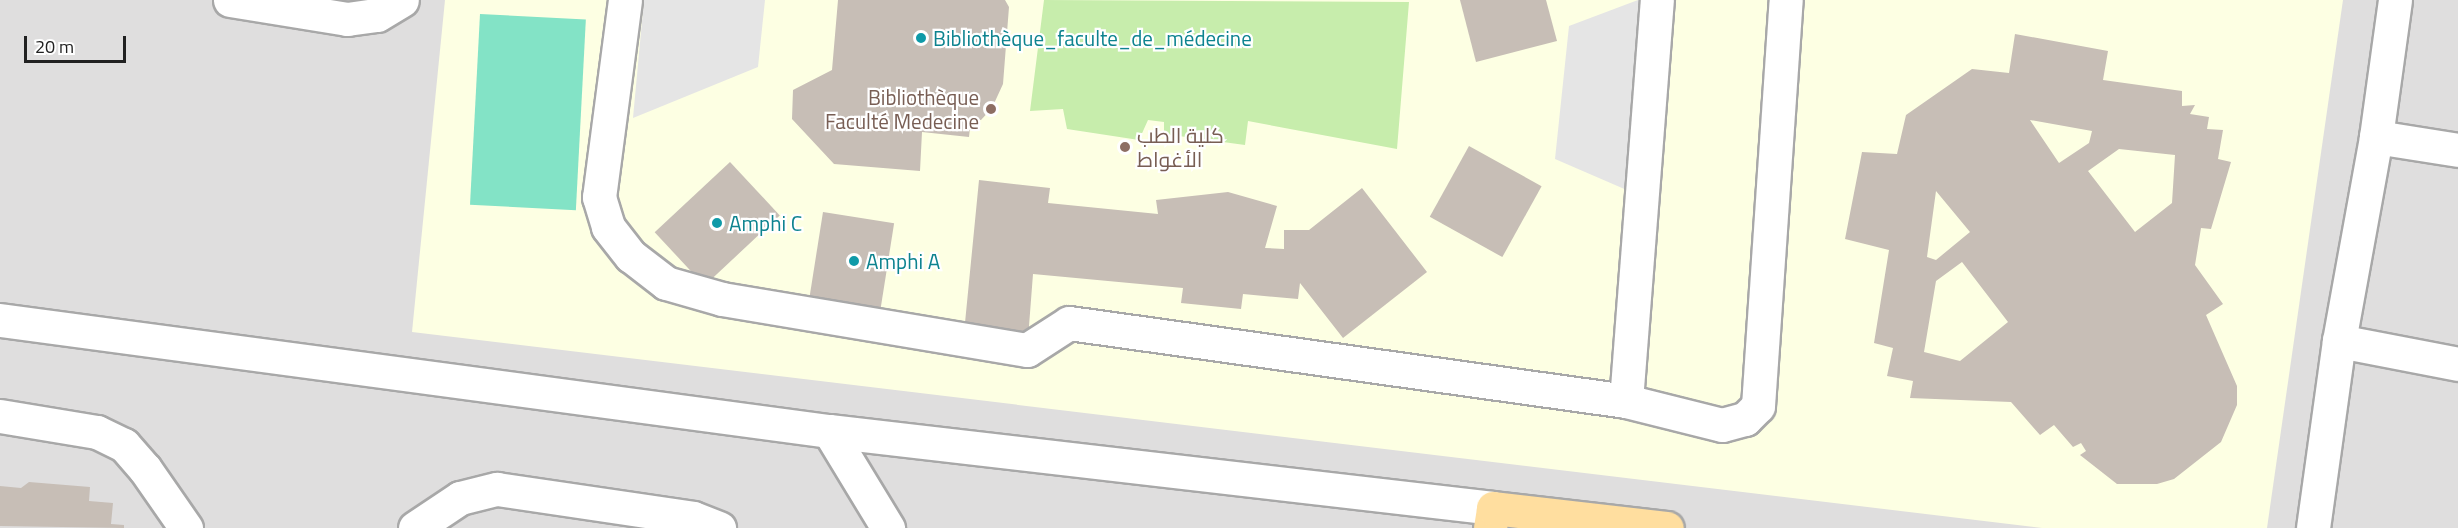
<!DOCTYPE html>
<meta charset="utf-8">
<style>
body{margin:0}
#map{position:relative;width:2458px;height:528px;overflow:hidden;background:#f2efe8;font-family:"Titillium Web",Cairo,sans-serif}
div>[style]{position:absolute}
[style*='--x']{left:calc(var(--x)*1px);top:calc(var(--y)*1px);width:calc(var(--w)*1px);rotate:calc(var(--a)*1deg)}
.residential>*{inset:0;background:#dfdede;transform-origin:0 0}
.education>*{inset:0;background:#fdffe3}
.grass>*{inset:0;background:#c7edac}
.pitch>*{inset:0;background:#83e3c6;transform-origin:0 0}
.parking>*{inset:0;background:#e5e5e5}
.building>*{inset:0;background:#c7beb6;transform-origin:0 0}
.roads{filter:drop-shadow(2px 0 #a8a8a8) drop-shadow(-2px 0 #a8a8a8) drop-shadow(0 2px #a8a8a8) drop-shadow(0 -2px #a8a8a8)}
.minor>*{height:33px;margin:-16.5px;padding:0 16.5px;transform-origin:16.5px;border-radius:16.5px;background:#fff}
.major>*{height:33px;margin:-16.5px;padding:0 16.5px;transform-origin:16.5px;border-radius:16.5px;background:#ffde9f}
.dots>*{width:16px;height:16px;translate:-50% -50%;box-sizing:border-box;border:3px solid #fff;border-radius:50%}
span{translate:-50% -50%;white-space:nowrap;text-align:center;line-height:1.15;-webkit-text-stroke:4.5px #fff;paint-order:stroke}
.culture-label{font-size:21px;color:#0d838f}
.left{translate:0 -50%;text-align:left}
.education-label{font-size:21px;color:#785e54}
.right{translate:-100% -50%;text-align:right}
.scale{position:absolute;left:24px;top:36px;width:102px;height:27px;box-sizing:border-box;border:3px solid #212121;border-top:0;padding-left:8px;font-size:18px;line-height:21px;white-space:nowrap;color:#212121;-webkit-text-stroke:4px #fff;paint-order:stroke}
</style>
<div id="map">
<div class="residential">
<i style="left:0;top:0;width:2458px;height:528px"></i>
</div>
<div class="education">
<i style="clip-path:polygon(445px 0,2343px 0,2267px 528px,2042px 528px,412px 332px)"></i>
</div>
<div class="grass">
<i style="clip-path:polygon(1044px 0,1409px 2px,1397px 149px,1248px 121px,1245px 145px,1164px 134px,1164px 122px,1148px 120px,1139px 140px,1067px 129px,1063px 109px,1030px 111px)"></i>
</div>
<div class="pitch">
<i style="left:480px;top:14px;width:106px;height:191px;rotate:3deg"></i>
</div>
<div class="parking">
<i style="clip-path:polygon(644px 0,765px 0,758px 67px,633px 118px)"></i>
<i style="clip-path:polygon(1638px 0,1647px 0,1629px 191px,1555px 159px,1569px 26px)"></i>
</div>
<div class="building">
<i style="clip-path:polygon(838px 0,1005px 0,1009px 7px,1003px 84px,992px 108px,981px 120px,971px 119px,969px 137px,922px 132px,920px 171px,834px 164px,792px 119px,793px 90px,832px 70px)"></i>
<i style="clip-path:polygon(1460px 0,1546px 0,1557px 41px,1476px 62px)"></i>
<i style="clip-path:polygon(evenodd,2015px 34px,2108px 51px,2103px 80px,2182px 91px,2182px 106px,2195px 105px,2190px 114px,2209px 117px,2207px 129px,2223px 130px,2218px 159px,2231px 162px,2211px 229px,2201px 228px,2195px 265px,2223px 304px,2206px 315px,2237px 386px,2237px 405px,2221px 442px,2174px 479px,2157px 484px,2117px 484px,2080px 455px,2086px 451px,2081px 443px,2073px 447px,2054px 425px,2040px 435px,2011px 402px,1910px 398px,1913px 381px,1887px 376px,1893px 348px,1874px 343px,1889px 250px,1845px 239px,1862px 152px,1897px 154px,1906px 115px,1972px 69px,2009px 73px,2015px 34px,2030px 120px,2092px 131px,2089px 143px,2059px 163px,2030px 120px,2015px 34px,2119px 149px,2175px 155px,2172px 203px,2135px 232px,2088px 171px,2119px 149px,2015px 34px,1936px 191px,1970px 232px,1936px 260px,1927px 257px,1936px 191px,2015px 34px,1962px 262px,2008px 322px,1960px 361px,1924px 352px,1936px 281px,1962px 262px)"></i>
<i style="left:1469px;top:146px;width:83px;height:81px;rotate:29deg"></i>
<i style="left:730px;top:162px;width:73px;height:103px;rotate:47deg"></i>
<i style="clip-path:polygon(979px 180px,1050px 188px,1048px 203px,1158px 214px,1156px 200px,1228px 192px,1277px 206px,1265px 248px,1284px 249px,1284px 230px,1309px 230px,1362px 188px,1427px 272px,1343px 338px,1300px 283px,1298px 299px,1243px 294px,1241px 309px,1181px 303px,1183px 288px,1033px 274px,1028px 339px,964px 333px)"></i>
<i style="left:823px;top:212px;width:72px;height:88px;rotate:9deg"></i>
<i style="clip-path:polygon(29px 482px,90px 487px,89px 501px,113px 503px,111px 524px,124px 525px,124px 528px,0 526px,0 486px,21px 488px)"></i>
</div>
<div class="roads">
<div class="minor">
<i style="--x:230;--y:0;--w:119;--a:9.2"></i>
<i style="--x:347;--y:19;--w:30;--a:-8"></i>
<i style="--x:377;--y:15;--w:29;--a:-31"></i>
<i style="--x:625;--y:0;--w:199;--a:97.5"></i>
<i style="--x:599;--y:197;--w:31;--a:73"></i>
<i style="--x:608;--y:227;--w:37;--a:52"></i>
<i style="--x:631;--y:256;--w:44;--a:37.6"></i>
<i style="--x:666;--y:283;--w:58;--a:15.9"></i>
<i style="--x:722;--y:299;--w:309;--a:9.5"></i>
<i style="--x:1027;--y:350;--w:50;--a:-32.7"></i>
<i style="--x:1069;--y:323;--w:562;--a:7.97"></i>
<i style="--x:1626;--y:401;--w:99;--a:14"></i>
<i style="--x:1722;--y:425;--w:24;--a:-15"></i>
<i style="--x:1745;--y:419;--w:18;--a:-45"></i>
<i style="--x:1758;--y:406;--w:407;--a:-86.1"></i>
<i style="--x:2376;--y:137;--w:83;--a:9"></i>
<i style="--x:0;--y:320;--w:836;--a:7.63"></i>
<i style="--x:829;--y:431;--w:668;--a:6.61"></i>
<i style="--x:2339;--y:341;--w:121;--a:10.9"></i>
<i style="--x:1626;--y:401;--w:402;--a:-85.6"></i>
<i style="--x:0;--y:416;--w:98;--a:9.4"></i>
<i style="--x:97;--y:432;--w:30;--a:26"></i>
<i style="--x:124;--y:445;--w:32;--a:49"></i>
<i style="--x:145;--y:469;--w:72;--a:55.2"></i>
<i style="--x:829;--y:431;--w:114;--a:58.7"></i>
<i style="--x:415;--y:528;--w:54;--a:-33.7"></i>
<i style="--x:460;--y:498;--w:38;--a:-14"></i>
<i style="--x:497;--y:489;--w:198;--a:8.4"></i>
<i style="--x:693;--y:518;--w:28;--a:21"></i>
<i style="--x:2313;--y:528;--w:189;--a:-82.1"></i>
<i style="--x:2339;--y:341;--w:207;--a:-79.7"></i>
<i style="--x:2376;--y:137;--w:138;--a:-82.1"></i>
</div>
<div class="major">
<i style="--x:1490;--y:528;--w:20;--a:-81"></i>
<i style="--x:1493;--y:508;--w:175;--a:6.6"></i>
</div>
</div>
<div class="dots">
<i style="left:921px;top:38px;background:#0f9aa8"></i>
<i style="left:991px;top:109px;background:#8d6e63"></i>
<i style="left:1125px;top:147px;background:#8d6e63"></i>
<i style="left:717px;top:223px;background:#0f9aa8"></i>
<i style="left:854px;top:261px;background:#0f9aa8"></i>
</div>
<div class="culture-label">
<span class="left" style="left:933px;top:38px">Bibliothèque_faculte_de_médecine</span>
<span class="left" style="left:729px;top:223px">Amphi C</span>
<span class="left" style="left:866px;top:261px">Amphi A</span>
</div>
<div class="education-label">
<span class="right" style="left:979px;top:109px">Bibliothèque<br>Faculté Medecine</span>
<span class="left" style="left:1137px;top:147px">كلية الطب<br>الأغواط</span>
</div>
<div class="scale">20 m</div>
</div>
